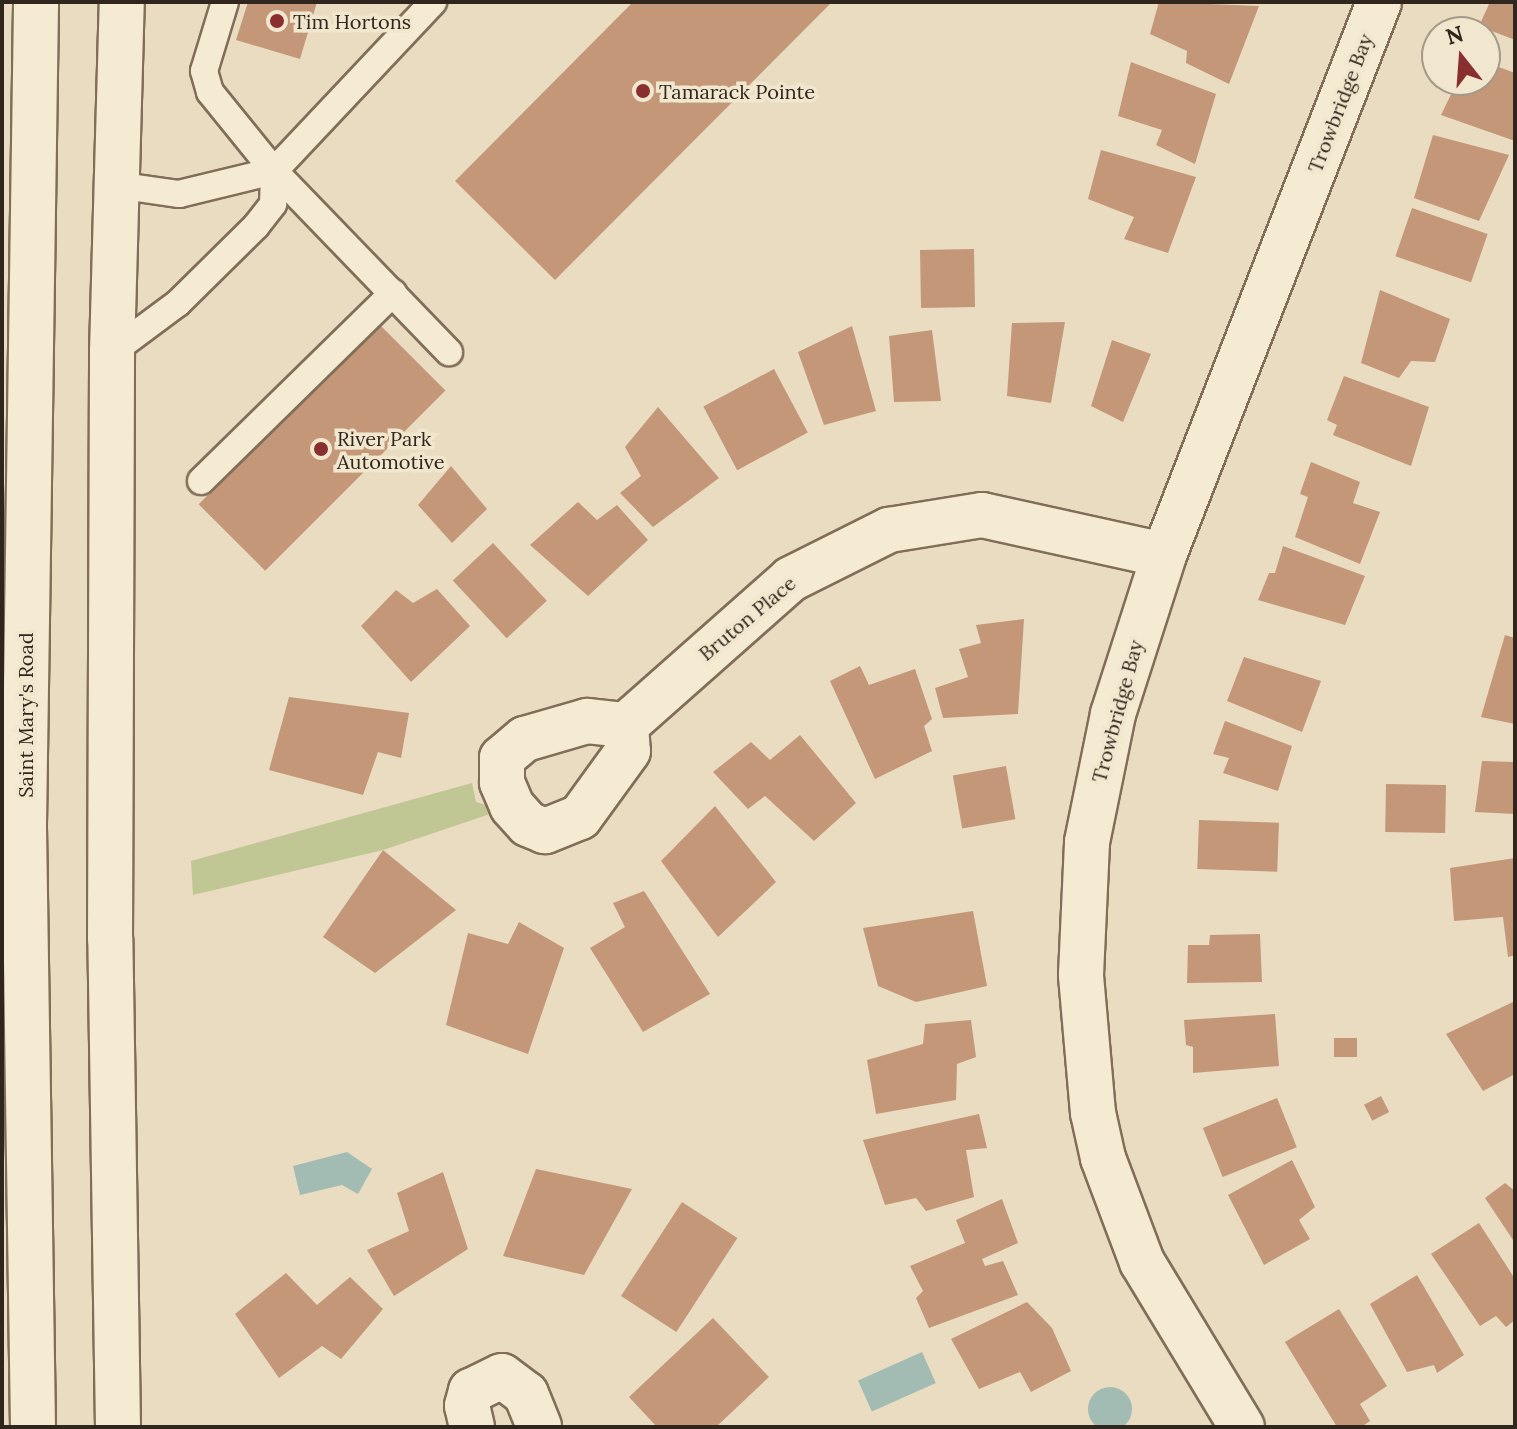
<!DOCTYPE html>
<style>
body{margin:0}
#map{position:relative;width:1517px;height:1429px;overflow:hidden;background:#e9dcc0;font-family:Lora,serif}
div>[style]{position:absolute}
[style*='--x']{left:calc(var(--x)*1px);top:calc(var(--y)*1px);width:calc(var(--w)*1px);rotate:calc(var(--a)*1deg)}
.green>*{inset:0;background:#c1c695}
.water>*{inset:0;background:#a2bcb4;transform-origin:0 0}
.round{border-radius:50%}
.building>*{inset:0;background:#c49778;transform-origin:0 0}
.roads{filter:drop-shadow(2px 0 #806e59) drop-shadow(-2px 0 #806e59) drop-shadow(0 2px #806e59) drop-shadow(0 -2px #806e59)}
.service>*{height:26px;margin:-13px;padding:0 13px;transform-origin:13px;border-radius:13px;background:#f5ead2}
.minor>*{height:44px;margin:-22px;padding:0 22px;transform-origin:22px;border-radius:22px;background:#f5ead2}
.secondary>*{height:44px;margin:-22px;padding:0 22px;transform-origin:22px;border-radius:22px;background:#f5ead2}
.dots>*{width:22px;height:22px;translate:-50% -50%;box-sizing:border-box;border:4px solid #f1e7ce;border-radius:50%}
span{translate:-50% -50%;white-space:nowrap;text-align:center;line-height:1.15;-webkit-text-stroke:7px #f1e7ce;paint-order:stroke}
.poi-label{font-size:20px;color:#31261d}
.left{translate:0 -50%;text-align:left}
.street-label{font-size:20px;color:#31261d}
.frame{position:absolute;inset:0;border:4px solid #31261d;pointer-events:none}
.north{position:absolute;left:1421px;top:16px;width:80px;height:80px;box-sizing:border-box;background:#f1e7ce;border:2px solid #a49a87;border-radius:50%;rotate:343deg;font-size:22px;font-weight:700;line-height:32px;text-align:center;color:#31261d}
.north::after{content:'';display:block;margin:auto;width:28px;height:36px;background:#8a2f30;clip-path:polygon(50% 0,100% 100%,50% 72%,0 100%)}
</style>
<div id="map">
<div class="green">
<i style="clip-path:polygon(472px 783px,476px 802px,502px 810px,383px 850px,193px 895px,191px 861px)"></i>
</div>
<div class="water">
<i style="clip-path:polygon(347px 1152px,372px 1169px,358px 1194px,342px 1185px,300px 1195px,293px 1166px)"></i>
<i style="left:922px;top:1352px;width:34px;height:70px;rotate:66deg"></i>
<i class="round" style="left:1088px;top:1387px;width:44px;height:44px"></i>
</div>
<div class="building">
<i style="clip-path:polygon(248px 2px,317px 2px,300px 59px,236px 40px)"></i>
<i style="clip-path:polygon(633px 2px,832px 2px,555px 280px,455px 181px)"></i>
<i style="clip-path:polygon(1159px 2px,1259px 6px,1229px 84px,1186px 63px,1187px 51px,1150px 34px)"></i>
<i style="clip-path:polygon(1490px 2px,1515px 2px,1515px 40px,1479px 26px)"></i>
<i style="clip-path:polygon(1131px 62px,1216px 94px,1195px 164px,1156px 145px,1162px 130px,1118px 116px)"></i>
<i style="clip-path:polygon(1485px 62px,1515px 73px,1515px 141px,1441px 115px,1458px 80px,1485px 80px)"></i>
<i style="clip-path:polygon(1433px 135px,1509px 155px,1479px 221px,1414px 198px)"></i>
<i style="clip-path:polygon(1101px 150px,1196px 177px,1168px 253px,1124px 239px,1134px 217px,1088px 199px)"></i>
<i style="left:1412px;top:208px;width:80px;height:51px;rotate:19deg"></i>
<i style="left:974px;top:249px;width:58px;height:54px;rotate:89deg"></i>
<i style="clip-path:polygon(1380px 290px,1450px 319px,1435px 362px,1411px 361px,1399px 378px,1361px 363px)"></i>
<i style="clip-path:polygon(1065px 322px,1051px 403px,1007px 396px,1012px 323px)"></i>
<i style="left:379px;top:324px;width:94px;height:255px;rotate:45deg"></i>
<i style="clip-path:polygon(852px 326px,876px 411px,824px 425px,798px 352px)"></i>
<i style="clip-path:polygon(932px 330px,941px 401px,894px 402px,889px 336px)"></i>
<i style="clip-path:polygon(1112px 340px,1151px 354px,1123px 422px,1091px 406px)"></i>
<i style="left:774px;top:369px;width:72px;height:80px;rotate:62deg"></i>
<i style="clip-path:polygon(1344px 376px,1429px 407px,1411px 466px,1333px 435px,1337px 425px,1327px 420px)"></i>
<i style="clip-path:polygon(658px 407px,719px 478px,653px 527px,620px 493px,641px 476px,625px 447px)"></i>
<i style="clip-path:polygon(1311px 462px,1360px 482px,1353px 503px,1380px 512px,1360px 564px,1295px 537px,1308px 497px,1300px 494px)"></i>
<i style="clip-path:polygon(451px 466px,487px 509px,452px 543px,418px 505px)"></i>
<i style="clip-path:polygon(578px 502px,597px 520px,617px 505px,648px 540px,588px 596px,530px 545px)"></i>
<i style="left:493px;top:543px;width:79px;height:55px;rotate:47deg"></i>
<i style="clip-path:polygon(1283px 546px,1365px 576px,1345px 625px,1258px 600px,1269px 573px,1275px 573px)"></i>
<i style="clip-path:polygon(437px 589px,470px 626px,411px 682px,361px 626px,396px 590px,413px 603px)"></i>
<i style="clip-path:polygon(1024px 619px,1018px 714px,943px 718px,935px 688px,968px 677px,959px 649px,981px 643px,976px 625px)"></i>
<i style="clip-path:polygon(1505px 635px,1515px 638px,1515px 724px,1481px 717px)"></i>
<i style="clip-path:polygon(1244px 657px,1321px 681px,1302px 732px,1227px 701px)"></i>
<i style="clip-path:polygon(860px 666px,869px 685px,915px 669px,932px 719px,924px 726px,932px 751px,875px 779px,830px 681px)"></i>
<i style="clip-path:polygon(289px 697px,409px 713px,401px 758px,378px 752px,363px 795px,269px 770px)"></i>
<i style="clip-path:polygon(1225px 721px,1292px 746px,1278px 791px,1223px 773px,1229px 758px,1213px 754px)"></i>
<i style="clip-path:polygon(800px 735px,856px 803px,814px 841px,765px 796px,748px 809px,713px 772px,751px 742px,770px 760px)"></i>
<i style="clip-path:polygon(1482px 761px,1515px 762px,1515px 814px,1475px 812px)"></i>
<i style="left:1006px;top:766px;width:54px;height:54px;rotate:80deg"></i>
<i style="left:1386px;top:784px;width:60px;height:48px;rotate:1deg"></i>
<i style="clip-path:polygon(715px 806px,776px 882px,718px 937px,661px 861px)"></i>
<i style="left:1199px;top:820px;width:80px;height:49px;rotate:2deg"></i>
<i style="clip-path:polygon(383px 850px,456px 910px,375px 973px,323px 937px)"></i>
<i style="clip-path:polygon(1515px 858px,1515px 955px,1508px 957px,1503px 917px,1454px 921px,1450px 868px)"></i>
<i style="clip-path:polygon(644px 891px,710px 994px,643px 1032px,590px 948px,625px 927px,613px 903px)"></i>
<i style="clip-path:polygon(973px 911px,987px 986px,916px 1002px,878px 986px,863px 928px)"></i>
<i style="clip-path:polygon(519px 922px,564px 948px,528px 1054px,446px 1025px,468px 933px,508px 944px)"></i>
<i style="clip-path:polygon(1260px 934px,1262px 982px,1187px 983px,1188px 945px,1209px 945px,1210px 935px)"></i>
<i style="clip-path:polygon(1515px 1001px,1515px 1074px,1483px 1091px,1446px 1034px)"></i>
<i style="clip-path:polygon(1275px 1014px,1279px 1066px,1193px 1073px,1193px 1047px,1186px 1045px,1184px 1020px)"></i>
<i style="clip-path:polygon(971px 1020px,976px 1057px,957px 1064px,956px 1100px,876px 1114px,867px 1060px,923px 1044px,925px 1024px)"></i>
<i style="left:1357px;top:1038px;width:19px;height:23px;rotate:90deg"></i>
<i style="left:1381px;top:1096px;width:18px;height:19px;rotate:63deg"></i>
<i style="left:1277px;top:1098px;width:53px;height:80px;rotate:68deg"></i>
<i style="clip-path:polygon(979px 1114px,987px 1148px,966px 1150px,974px 1197px,926px 1211px,916px 1198px,885px 1205px,863px 1140px)"></i>
<i style="clip-path:polygon(1292px 1160px,1315px 1207px,1299px 1220px,1310px 1239px,1264px 1265px,1228px 1195px)"></i>
<i style="clip-path:polygon(536px 1169px,632px 1189px,584px 1275px,503px 1256px)"></i>
<i style="clip-path:polygon(443px 1172px,468px 1249px,394px 1296px,367px 1250px,409px 1231px,397px 1193px)"></i>
<i style="clip-path:polygon(1505px 1183px,1515px 1191px,1515px 1243px,1485px 1198px)"></i>
<i style="clip-path:polygon(1002px 1199px,1018px 1243px,982px 1259px,985px 1266px,1003px 1261px,1018px 1295px,929px 1328px,916px 1298px,923px 1291px,910px 1266px,965px 1243px,956px 1220px)"></i>
<i style="left:682px;top:1202px;width:66px;height:112px;rotate:33deg"></i>
<i style="clip-path:polygon(1479px 1223px,1515px 1279px,1515px 1320px,1506px 1327px,1496px 1316px,1480px 1326px,1431px 1254px)"></i>
<i style="clip-path:polygon(286px 1273px,317px 1305px,350px 1277px,383px 1309px,341px 1359px,322px 1346px,279px 1378px,235px 1314px)"></i>
<i style="clip-path:polygon(1417px 1275px,1464px 1355px,1437px 1373px,1434px 1365px,1407px 1372px,1370px 1304px)"></i>
<i style="clip-path:polygon(1027px 1302px,1052px 1328px,1071px 1371px,1031px 1392px,1020px 1372px,979px 1389px,951px 1339px)"></i>
<i style="clip-path:polygon(1339px 1309px,1387px 1386px,1360px 1404px,1370px 1421px,1361px 1427px,1337px 1427px,1285px 1342px)"></i>
<i style="clip-path:polygon(713px 1318px,769px 1377px,716px 1427px,657px 1427px,629px 1397px)"></i>
</div>
<div class="roads">
<div class="service">
<i style="--x:225;--y:2;--w:72;--a:106.9"></i>
<i style="--x:204;--y:71;--w:22;--a:74"></i>
<i style="--x:210;--y:92;--w:102;--a:51"></i>
<i style="--x:274;--y:171;--w:252;--a:46"></i>
<i style="--x:116;--y:185;--w:64;--a:8.1"></i>
<i style="--x:179;--y:194;--w:98;--a:-13.6"></i>
<i style="--x:274;--y:171;--w:232;--a:-46.7"></i>
<i style="--x:112;--y:352;--w:82;--a:-36.6"></i>
<i style="--x:178;--y:303;--w:110;--a:-44.6"></i>
<i style="--x:256;--y:226;--w:28;--a:-52"></i>
<i style="--x:273;--y:204;--w:33;--a:-88"></i>
<i style="--x:201;--y:481;--w:269;--a:-44.4"></i>
</div>
<div class="minor">
<i style="--x:626;--y:725;--w:26;--a:86"></i>
<i style="--x:628;--y:751;--w:82;--a:126"></i>
<i style="--x:580;--y:817;--w:38;--a:158"></i>
<i style="--x:545;--y:831;--w:18;--a:-158"></i>
<i style="--x:528;--y:824;--w:24;--a:-132"></i>
<i style="--x:512;--y:806;--w:26;--a:-113"></i>
<i style="--x:502;--y:782;--w:24;--a:-90"></i>
<i style="--x:502;--y:758;--w:30;--a:-40"></i>
<i style="--x:525;--y:739;--w:65;--a:-16.2"></i>
<i style="--x:587;--y:721;--w:39;--a:6"></i>
<i style="--x:626;--y:725;--w:220;--a:-41.5"></i>
<i style="--x:791;--y:579;--w:110;--a:-26.6"></i>
<i style="--x:889;--y:530;--w:94;--a:-9.2"></i>
<i style="--x:982;--y:515;--w:186;--a:12.4"></i>
<i style="--x:472;--y:1427;--w:22;--a:-103"></i>
<i style="--x:467;--y:1406;--w:16;--a:-75"></i>
<i style="--x:471;--y:1391;--w:34;--a:-26"></i>
<i style="--x:502;--y:1376;--w:30;--a:37"></i>
<i style="--x:526;--y:1394;--w:35;--a:68"></i>
<i style="--x:1242;--y:1427;--w:193;--a:-121.2"></i>
<i style="--x:1142;--y:1262;--w:111;--a:-110.6"></i>
<i style="--x:1103;--y:1158;--w:46;--a:-102.5"></i>
<i style="--x:1093;--y:1113;--w:139;--a:-95"></i>
<i style="--x:1081;--y:975;--w:133;--a:-87.4"></i>
<i style="--x:1087;--y:842;--w:131;--a:-78.5"></i>
<i style="--x:1113;--y:714;--w:167;--a:-72.2"></i>
<i style="--x:1164;--y:555;--w:593;--a:-68.75"></i>
</div>
<div class="secondary">
<i style="--x:33;--y:1427;--w:603;--a:-90.86"></i>
<i style="--x:24;--y:824;--w:822;--a:-89.16"></i>
<i style="--x:118;--y:1427;--w:488;--a:-90.9"></i>
<i style="--x:110;--y:939;--w:587;--a:-89.8"></i>
<i style="--x:112;--y:352;--w:350;--a:-88.4"></i>
</div>
</div>
<div class="dots">
<i style="left:277px;top:21px;background:#8a2f30"></i>
<i style="left:643px;top:91px;background:#8a2f30"></i>
<i style="left:321px;top:449px;background:#8a2f30"></i>
</div>
<div class="poi-label">
<span class="left" style="left:293px;top:21px">Tim Hortons</span>
<span class="left" style="left:659px;top:91px">Tamarack Pointe</span>
<span class="left" style="left:337px;top:450px">River Park<br>Automotive</span>
</div>
<div class="street-label">
<span style="left:1340px;top:103px;rotate:-69deg">Trowbridge Bay</span>
<span style="left:747px;top:618px;rotate:-40deg">Bruton Place</span>
<span style="left:1117px;top:711px;rotate:-75deg">Trowbridge Bay</span>
<span style="left:25px;top:715px;rotate:-90deg">Saint Mary's Road</span>
</div>
<div class="frame"></div>
<div class="north">N</div>
</div>
